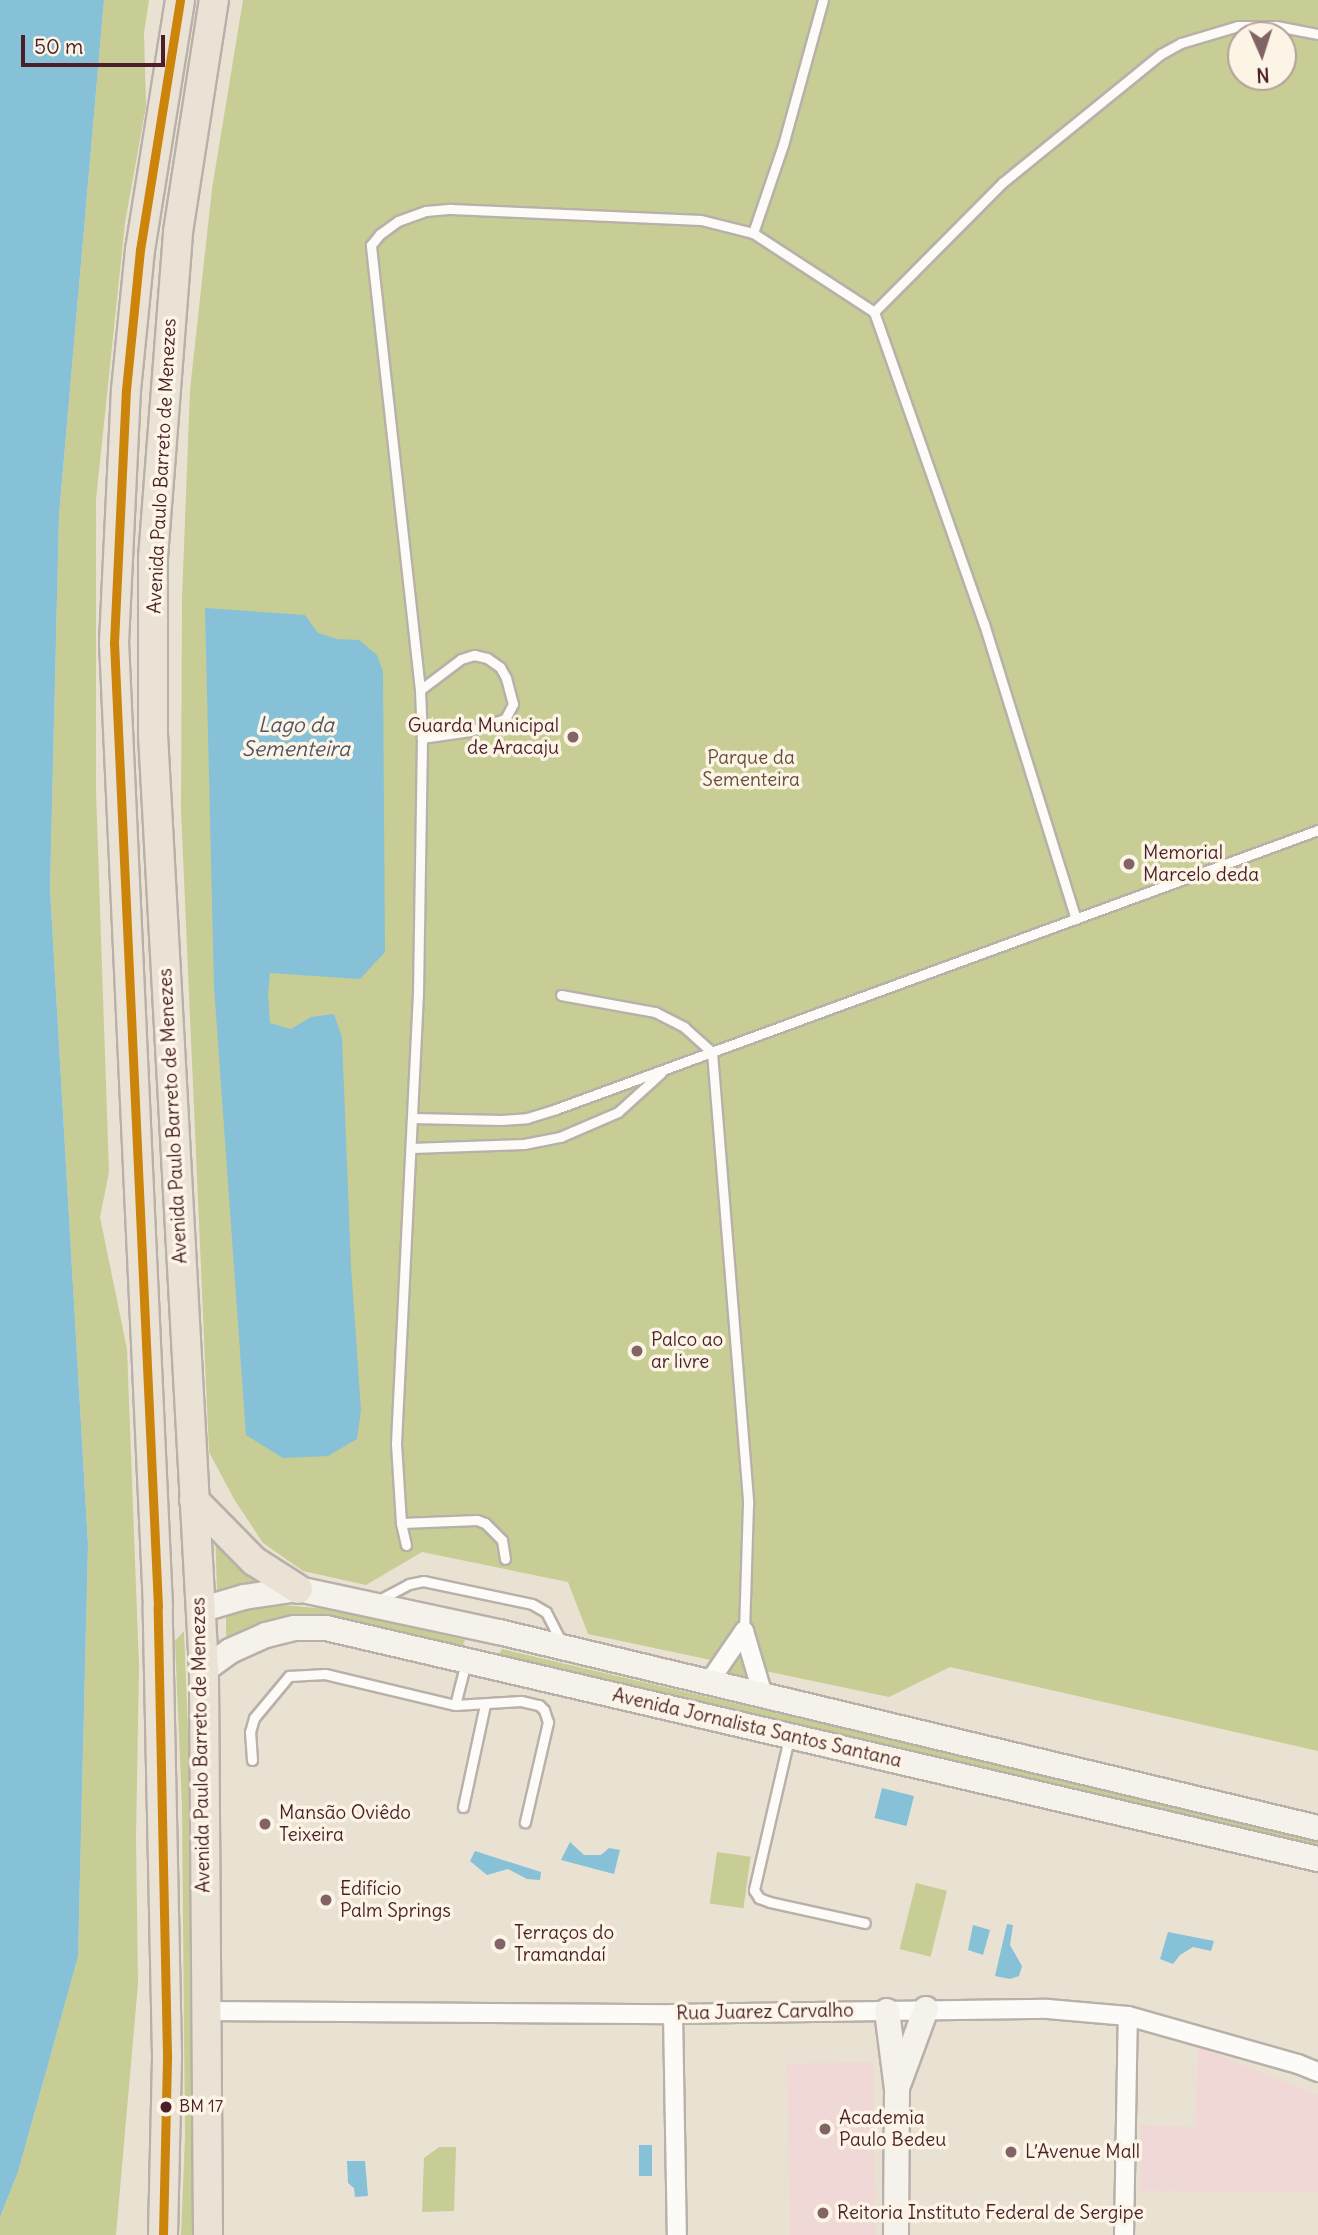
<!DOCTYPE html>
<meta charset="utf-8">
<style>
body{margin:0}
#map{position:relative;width:1318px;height:2235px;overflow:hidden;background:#e9e2d3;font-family:Delius,sans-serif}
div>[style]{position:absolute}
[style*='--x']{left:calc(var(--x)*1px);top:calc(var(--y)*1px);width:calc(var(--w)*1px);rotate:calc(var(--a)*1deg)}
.built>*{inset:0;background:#f0d8d7;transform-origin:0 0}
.green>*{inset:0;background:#c7cd94;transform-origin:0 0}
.water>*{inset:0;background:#86c1d7;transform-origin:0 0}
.roads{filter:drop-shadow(2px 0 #b9b0a9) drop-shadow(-2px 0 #b9b0a9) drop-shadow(0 2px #b9b0a9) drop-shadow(0 -2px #b9b0a9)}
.lane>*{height:9px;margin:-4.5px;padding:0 4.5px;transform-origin:4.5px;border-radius:4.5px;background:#fcfbf8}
.street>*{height:18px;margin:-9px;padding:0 9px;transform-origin:9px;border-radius:9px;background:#fcfbf8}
.secondary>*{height:24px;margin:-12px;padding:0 12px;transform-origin:12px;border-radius:12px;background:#f5f1eb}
.primary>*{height:28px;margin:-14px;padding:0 14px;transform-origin:14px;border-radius:14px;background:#ebe2d6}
.bus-1>*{height:9px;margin:-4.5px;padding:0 4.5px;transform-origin:4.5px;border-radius:4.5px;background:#cc840b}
.dots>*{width:19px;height:19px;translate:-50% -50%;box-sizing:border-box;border:4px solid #fcf5e5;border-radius:50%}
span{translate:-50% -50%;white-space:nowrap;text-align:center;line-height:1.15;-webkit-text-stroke:7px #fcf5e5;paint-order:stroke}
.bus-label{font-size:17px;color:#4a1f2b}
.left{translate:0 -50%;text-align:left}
.street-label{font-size:19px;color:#4a1f2b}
.poi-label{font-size:19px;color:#4a1f2b}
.right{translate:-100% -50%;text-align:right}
.park-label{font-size:19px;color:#674e3b}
.water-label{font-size:21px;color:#505368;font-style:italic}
.north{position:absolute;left:1227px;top:21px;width:70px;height:70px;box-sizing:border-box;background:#fcf5e5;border:2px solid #b59f9b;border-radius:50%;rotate:177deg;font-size:19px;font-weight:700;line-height:28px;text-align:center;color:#4a1f2b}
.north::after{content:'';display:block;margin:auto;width:24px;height:32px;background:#826366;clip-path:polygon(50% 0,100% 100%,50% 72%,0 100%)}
.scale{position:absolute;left:21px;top:35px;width:144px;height:32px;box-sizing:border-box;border:4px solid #4a1f2b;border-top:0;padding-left:9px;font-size:21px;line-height:24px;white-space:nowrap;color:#4a1f2b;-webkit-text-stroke:5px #fcf5e5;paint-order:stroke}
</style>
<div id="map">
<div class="built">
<i style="clip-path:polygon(1198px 2047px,1318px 2095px,1318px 2192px,1140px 2191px,1140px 2125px,1195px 2127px)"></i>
<i style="left:873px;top:2062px;width:173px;height:86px;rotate:89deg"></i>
</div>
<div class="green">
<i style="clip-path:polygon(104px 0,149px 0,144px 33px,146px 106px,125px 223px,96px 500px,96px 791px,109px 1172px,100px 1217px,127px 1349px,139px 1666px,136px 1837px,138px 1984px,116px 2235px,0 2235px,0 2217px,18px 2172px,78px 1957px,88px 1545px,50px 889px,59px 515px)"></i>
<i style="clip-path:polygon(evenodd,243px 0,1318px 0,1318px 1751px,950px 1667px,889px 1697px,747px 1667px,750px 1683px,721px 1676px,730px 1664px,588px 1634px,568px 1582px,422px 1552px,366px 1585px,303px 1571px,263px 1543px,234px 1499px,209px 1452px,181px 810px,182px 598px,190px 390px,212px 189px,243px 0,1241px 35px,1283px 35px,1283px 77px,1241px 77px,1241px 35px)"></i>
<i style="clip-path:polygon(215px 1529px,273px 1584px,217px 1593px)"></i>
<i style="clip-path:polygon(271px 1604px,340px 1610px,465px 1640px,461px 1651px,349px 1624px,226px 1644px,226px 1616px)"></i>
<i style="clip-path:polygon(184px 1631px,191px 1806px,193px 2235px,181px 2235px,185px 2136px,182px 1807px,175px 1641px)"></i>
<i style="clip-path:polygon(502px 1649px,1318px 1840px,1318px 1853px,497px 1657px)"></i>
<i style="left:717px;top:1852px;width:34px;height:52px;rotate:8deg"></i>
<i style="left:916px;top:1883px;width:32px;height:68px;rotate:14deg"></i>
<i style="clip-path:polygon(439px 2147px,456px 2147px,454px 2211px,422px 2212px,424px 2158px)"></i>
</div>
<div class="water">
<i style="clip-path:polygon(0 0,104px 0,59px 515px,50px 889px,88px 1545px,78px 1957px,18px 2172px,0 2217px)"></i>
<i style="clip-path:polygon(205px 608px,305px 615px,318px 633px,337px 639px,359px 640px,377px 655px,383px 672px,385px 952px,360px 979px,270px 973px,268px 994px,270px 1023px,291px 1029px,311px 1017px,334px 1014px,342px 1037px,351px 1266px,361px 1410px,357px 1439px,328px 1456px,283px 1458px,246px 1435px,214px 986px)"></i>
<i style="left:882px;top:1788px;width:33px;height:31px;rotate:14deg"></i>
<i style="clip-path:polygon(570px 1842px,584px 1855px,601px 1855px,609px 1848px,620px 1850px,614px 1874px,561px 1860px)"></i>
<i style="clip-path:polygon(475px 1851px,541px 1872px,540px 1880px,527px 1879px,508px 1869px,487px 1875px,470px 1861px)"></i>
<i style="clip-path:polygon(1007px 1924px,1013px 1925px,1010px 1945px,1022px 1966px,1019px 1976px,1010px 1979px,995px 1976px)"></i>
<i style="clip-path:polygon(973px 1925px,990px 1930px,983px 1955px,968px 1950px)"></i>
<i style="clip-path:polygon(1168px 1932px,1214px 1941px,1211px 1951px,1193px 1947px,1180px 1955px,1173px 1964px,1160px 1959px)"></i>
<i style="left:639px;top:2145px;width:13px;height:31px"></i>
<i style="clip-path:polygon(347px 2161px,365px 2161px,368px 2196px,355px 2197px,354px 2188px,348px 2183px)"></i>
</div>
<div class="roads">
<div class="lane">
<i style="--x:753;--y:233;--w:93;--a:-71.2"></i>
<i style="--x:783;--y:145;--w:150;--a:-74.6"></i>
<i style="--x:874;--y:312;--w:182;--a:-45.2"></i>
<i style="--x:1002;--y:183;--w:205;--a:-39.1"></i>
<i style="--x:1161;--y:54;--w:23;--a:-29"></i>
<i style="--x:1181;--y:43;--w:59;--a:-16.6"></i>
<i style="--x:1238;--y:26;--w:38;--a:0"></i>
<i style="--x:1276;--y:26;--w:43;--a:10.8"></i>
<i style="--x:420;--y:690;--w:51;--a:-37.1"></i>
<i style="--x:461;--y:659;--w:14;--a:-17"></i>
<i style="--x:474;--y:655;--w:13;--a:13"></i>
<i style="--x:487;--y:658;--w:16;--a:35"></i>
<i style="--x:500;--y:667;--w:13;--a:61"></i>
<i style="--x:506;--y:678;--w:27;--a:75"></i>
<i style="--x:513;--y:704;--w:17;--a:118"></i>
<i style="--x:505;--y:719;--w:9;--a:162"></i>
<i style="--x:496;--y:722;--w:28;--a:161"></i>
<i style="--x:470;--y:731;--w:49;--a:171.7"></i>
<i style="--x:561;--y:995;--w:96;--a:10.3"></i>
<i style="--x:655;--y:1012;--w:33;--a:27"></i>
<i style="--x:684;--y:1027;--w:38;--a:42"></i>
<i style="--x:712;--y:1052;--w:453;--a:85.4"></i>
<i style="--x:748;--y:1504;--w:127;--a:91.8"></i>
<i style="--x:413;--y:1118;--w:88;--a:1.3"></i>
<i style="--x:501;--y:1120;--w:26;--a:-4"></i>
<i style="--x:527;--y:1118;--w:30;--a:-17"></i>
<i style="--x:556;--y:1109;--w:811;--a:-20.11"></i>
<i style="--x:411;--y:1148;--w:113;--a:-2"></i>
<i style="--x:524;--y:1144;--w:37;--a:-11"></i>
<i style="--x:560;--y:1137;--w:63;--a:-23.3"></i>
<i style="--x:618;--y:1112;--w:58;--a:-42.2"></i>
<i style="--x:401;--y:1523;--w:76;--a:-2.3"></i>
<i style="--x:477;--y:1520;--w:9;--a:21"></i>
<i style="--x:485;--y:1523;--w:24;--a:45"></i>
<i style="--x:502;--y:1540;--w:19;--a:81"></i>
<i style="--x:406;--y:1545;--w:23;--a:-103"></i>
<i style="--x:401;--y:1523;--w:80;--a:-93.6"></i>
<i style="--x:396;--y:1443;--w:451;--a:-87.2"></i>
<i style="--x:418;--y:993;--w:255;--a:-89.1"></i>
<i style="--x:422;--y:738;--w:48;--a:-92.4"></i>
<i style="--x:420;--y:690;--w:448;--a:-96.3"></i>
<i style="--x:371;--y:245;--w:14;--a:-51"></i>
<i style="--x:380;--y:234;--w:22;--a:-36"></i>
<i style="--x:398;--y:221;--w:30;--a:-20"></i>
<i style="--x:426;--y:211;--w:25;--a:-5"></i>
<i style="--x:451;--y:209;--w:250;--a:2.5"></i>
<i style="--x:701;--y:220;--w:54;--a:14"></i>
<i style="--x:753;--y:233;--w:145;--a:33.1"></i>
<i style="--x:874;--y:312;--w:331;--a:70.6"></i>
<i style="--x:984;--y:624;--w:309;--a:72.7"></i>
<i style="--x:377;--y:1601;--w:36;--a:-28"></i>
<i style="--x:409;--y:1584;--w:14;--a:-12"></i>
<i style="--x:423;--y:1581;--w:111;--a:11.9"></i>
<i style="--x:532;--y:1604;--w:16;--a:30"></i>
<i style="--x:546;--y:1612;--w:36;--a:63"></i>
<i style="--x:455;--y:1705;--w:66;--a:-3.5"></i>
<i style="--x:521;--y:1701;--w:18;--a:13"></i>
<i style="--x:539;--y:1705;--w:7;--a:45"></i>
<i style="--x:544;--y:1710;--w:13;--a:72"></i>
<i style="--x:548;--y:1722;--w:103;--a:103"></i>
<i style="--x:789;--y:1738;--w:156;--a:103"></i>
<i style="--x:754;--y:1890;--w:9;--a:58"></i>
<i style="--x:759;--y:1898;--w:12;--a:20"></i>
<i style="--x:770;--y:1902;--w:97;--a:12.5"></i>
<i style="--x:252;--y:1760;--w:28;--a:-94"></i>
<i style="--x:250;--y:1732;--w:15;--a:-74"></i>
<i style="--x:254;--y:1718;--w:55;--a:-50.2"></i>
<i style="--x:289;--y:1676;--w:36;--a:-3"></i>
<i style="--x:325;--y:1674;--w:134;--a:13.4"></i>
<i style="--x:455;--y:1705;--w:44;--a:-75.7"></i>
<i style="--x:463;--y:1807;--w:105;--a:-77.9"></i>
</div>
<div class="street">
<i style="--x:744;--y:1631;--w:67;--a:73.5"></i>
<i style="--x:709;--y:1682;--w:62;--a:-55.5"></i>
<i style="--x:204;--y:2011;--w:469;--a:0.4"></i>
<i style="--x:673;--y:2014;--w:375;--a:-0.8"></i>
<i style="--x:1048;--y:2009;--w:80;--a:5"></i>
<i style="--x:1128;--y:2016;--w:177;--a:15.8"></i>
<i style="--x:1298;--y:2064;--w:22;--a:22"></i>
<i style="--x:673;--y:2014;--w:221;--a:89"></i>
<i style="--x:1124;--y:2235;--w:219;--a:-89"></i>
</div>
<div class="secondary">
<i style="--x:200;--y:1610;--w:46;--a:-16.5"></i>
<i style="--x:244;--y:1597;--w:55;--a:-8.4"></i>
<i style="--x:298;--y:1589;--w:206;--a:12.1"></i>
<i style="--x:499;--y:1632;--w:842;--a:13.46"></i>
<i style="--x:204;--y:1670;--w:32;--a:-36"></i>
<i style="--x:230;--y:1651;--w:39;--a:-24"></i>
<i style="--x:266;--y:1635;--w:29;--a:-14"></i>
<i style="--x:294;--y:1628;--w:32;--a:0"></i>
<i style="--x:326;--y:1628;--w:1019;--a:13.11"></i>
<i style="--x:887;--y:2011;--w:79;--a:82.7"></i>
<i style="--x:897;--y:2089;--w:146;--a:90.4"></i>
<i style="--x:898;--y:2085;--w:81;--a:-69.8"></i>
</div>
<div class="primary">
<i style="--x:194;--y:1500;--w:86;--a:45.5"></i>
<i style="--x:254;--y:1561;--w:52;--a:32.5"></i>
<i style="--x:163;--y:2235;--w:180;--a:-88.7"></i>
<i style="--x:167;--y:2055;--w:448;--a:-91.2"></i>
<i style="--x:158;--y:1607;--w:965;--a:-92.61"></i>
<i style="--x:114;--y:643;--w:253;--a:-87.3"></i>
<i style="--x:126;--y:390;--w:141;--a:-84.3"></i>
<i style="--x:140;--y:250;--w:253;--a:-80.9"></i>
<i style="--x:208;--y:2235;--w:565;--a:-90.41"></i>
<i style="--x:204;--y:1670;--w:938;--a:-93.12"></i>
<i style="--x:153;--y:733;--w:175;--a:-90"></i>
<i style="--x:153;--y:558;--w:327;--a:-85.6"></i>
<i style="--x:178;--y:232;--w:235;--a:-81.2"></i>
</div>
</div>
<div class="bus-1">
<i style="--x:163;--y:2235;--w:180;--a:-88.7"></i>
<i style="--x:167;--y:2055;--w:448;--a:-91.2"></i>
<i style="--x:158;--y:1607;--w:965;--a:-92.61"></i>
<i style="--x:114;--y:643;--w:253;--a:-87.3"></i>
<i style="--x:126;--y:390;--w:141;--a:-84.3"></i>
<i style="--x:140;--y:250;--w:253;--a:-80.9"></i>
</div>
<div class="dots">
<i style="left:573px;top:737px;background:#826366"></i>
<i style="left:1129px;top:864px;background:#826366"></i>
<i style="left:637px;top:1351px;background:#826366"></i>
<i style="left:265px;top:1824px;background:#826366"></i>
<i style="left:326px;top:1900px;background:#826366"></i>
<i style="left:500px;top:1944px;background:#826366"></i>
<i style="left:166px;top:2107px;background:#4a1f2b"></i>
<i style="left:825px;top:2129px;background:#826366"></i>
<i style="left:1011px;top:2152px;background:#826366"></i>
<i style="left:823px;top:2213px;background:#826366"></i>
</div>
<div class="bus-label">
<span class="left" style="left:179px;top:2107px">BM 17</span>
</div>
<div class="street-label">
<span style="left:162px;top:466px;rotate:-87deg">Avenida Paulo Barreto de Menezes</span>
<span style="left:173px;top:1116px;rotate:-93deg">Avenida Paulo Barreto de Menezes</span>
<span style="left:757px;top:1728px;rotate:13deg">Avenida Jornalista Santos Santana</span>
<span style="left:201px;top:1745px;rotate:-91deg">Avenida Paulo Barreto de Menezes</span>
<span style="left:765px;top:2012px;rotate:-1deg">Rua Juarez Carvalho</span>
</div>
<div class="poi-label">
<span class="right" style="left:559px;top:737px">Guarda Municipal<br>de Aracaju</span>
<span class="left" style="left:1143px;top:864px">Memorial<br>Marcelo deda</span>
<span class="left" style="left:651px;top:1351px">Palco ao<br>ar livre</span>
<span class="left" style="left:279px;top:1824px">Mansão Oviêdo<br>Teixeira</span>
<span class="left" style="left:340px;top:1900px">Edifício<br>Palm Springs</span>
<span class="left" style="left:514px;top:1944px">Terraços do<br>Tramandaí</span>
<span class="left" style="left:839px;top:2129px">Academia<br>Paulo Bedeu</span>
<span class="left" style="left:1025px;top:2152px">L’Avenue Mall</span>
<span class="left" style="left:837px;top:2213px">Reitoria Instituto Federal de Sergipe</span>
</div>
<div class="park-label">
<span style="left:751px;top:769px">Parque da<br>Sementeira</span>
</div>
<div class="water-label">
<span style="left:296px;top:737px">Lago da<br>Sementeira</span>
</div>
<div class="north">N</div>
<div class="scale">50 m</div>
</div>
